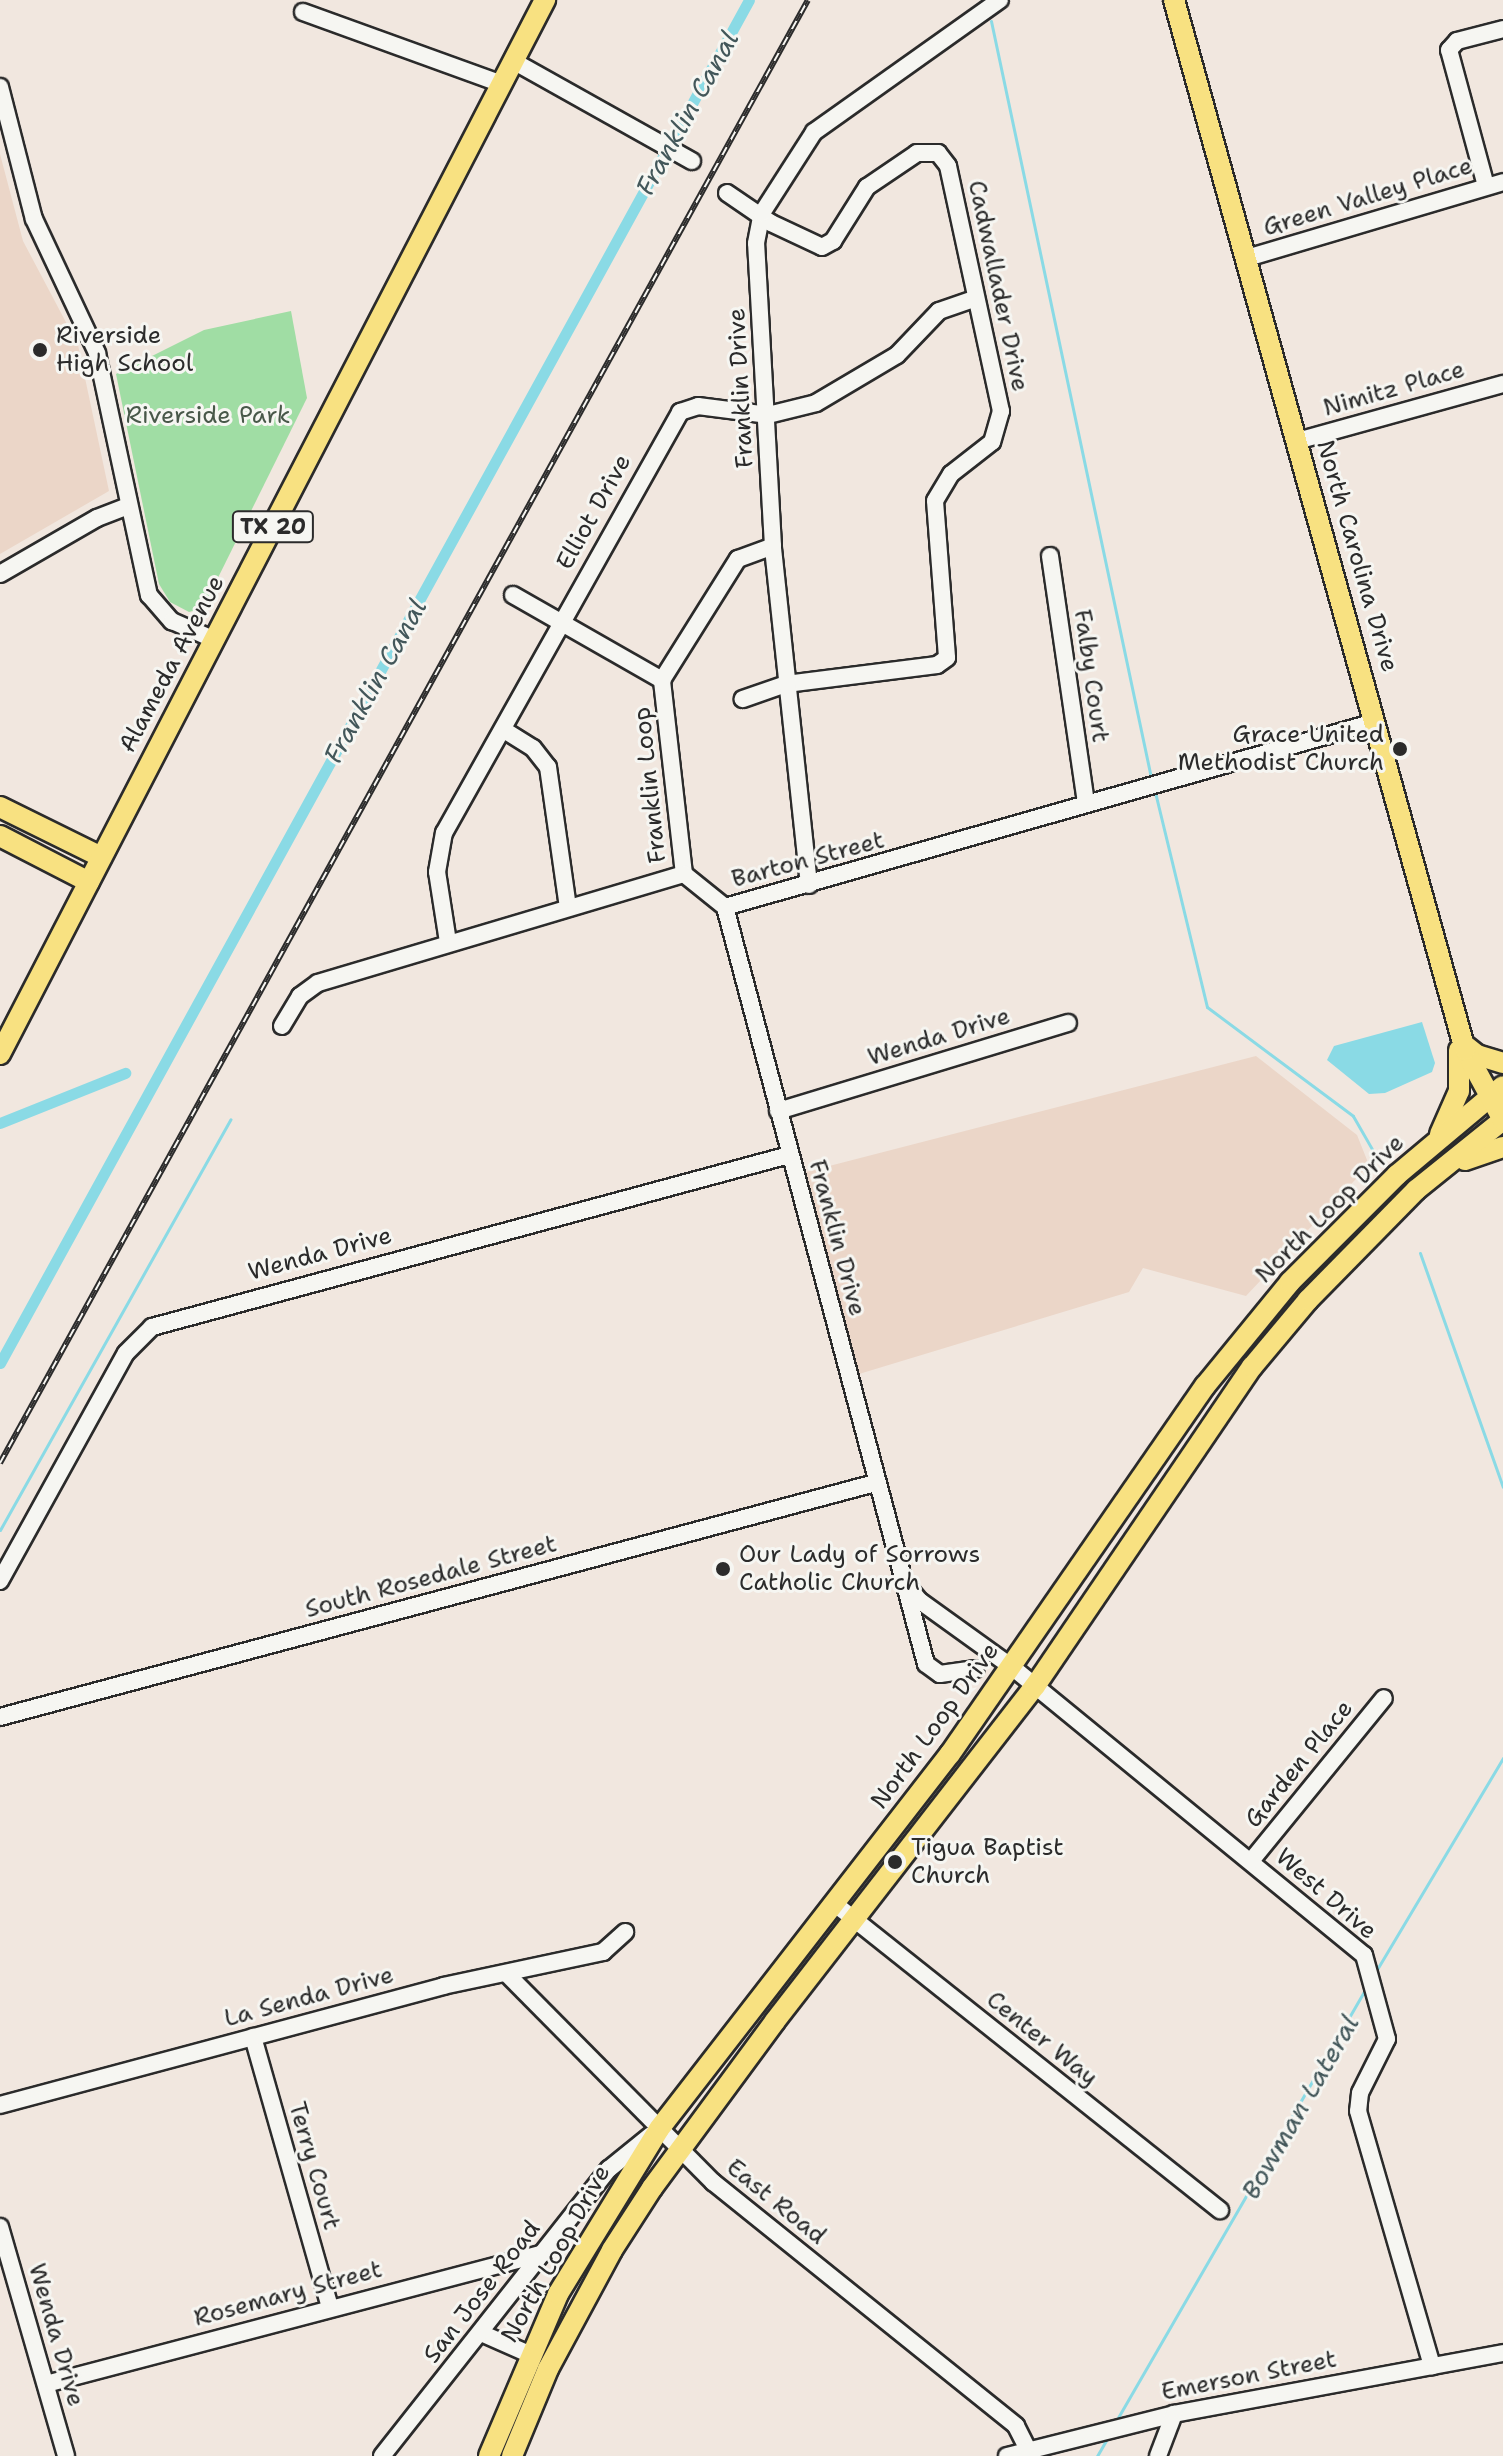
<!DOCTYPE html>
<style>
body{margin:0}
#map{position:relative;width:1503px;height:2456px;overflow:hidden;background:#f1e7df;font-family:"Shantell Sans",sans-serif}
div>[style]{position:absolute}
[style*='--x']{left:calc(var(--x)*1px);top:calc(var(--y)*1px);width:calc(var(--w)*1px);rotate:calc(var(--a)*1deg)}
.built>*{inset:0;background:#ebd6c8}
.green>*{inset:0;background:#a0dda4}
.water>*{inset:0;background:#8adae5}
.stream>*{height:3px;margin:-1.5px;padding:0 1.5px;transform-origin:1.5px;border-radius:1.5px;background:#8adae5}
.canal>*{height:11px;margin:-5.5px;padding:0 5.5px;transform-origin:5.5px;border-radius:5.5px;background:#8adae5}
.roads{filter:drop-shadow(2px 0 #2b2b2b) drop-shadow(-2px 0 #2b2b2b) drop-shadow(0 2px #2b2b2b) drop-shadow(0 -2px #2b2b2b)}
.minor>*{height:16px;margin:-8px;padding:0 8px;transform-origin:8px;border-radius:8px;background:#f6f6f2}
.major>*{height:20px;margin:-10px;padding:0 10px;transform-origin:10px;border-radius:10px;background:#f8e181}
.rail>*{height:6px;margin-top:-3px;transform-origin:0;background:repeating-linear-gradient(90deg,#f6f6f2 0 9px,#2b2b2b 0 18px);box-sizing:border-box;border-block:2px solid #2b2b2b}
.dots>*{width:22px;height:22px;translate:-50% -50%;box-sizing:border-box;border:4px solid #f6f6f2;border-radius:50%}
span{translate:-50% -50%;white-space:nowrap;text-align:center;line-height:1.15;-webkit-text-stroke:6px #f6f6f2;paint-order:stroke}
.shield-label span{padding:2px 6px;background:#f6f6f2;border:2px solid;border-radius:6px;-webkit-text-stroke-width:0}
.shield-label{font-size:22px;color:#2b2b2b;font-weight:700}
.street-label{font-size:24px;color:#2b2b2b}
.poi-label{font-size:24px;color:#2b2b2b}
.left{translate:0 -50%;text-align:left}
.right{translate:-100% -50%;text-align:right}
.park-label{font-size:24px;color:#485849}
.water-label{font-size:26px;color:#43575a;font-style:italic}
</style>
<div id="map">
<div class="built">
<i style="clip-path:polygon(0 154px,23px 241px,78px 345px,109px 491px,0 554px)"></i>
<i style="clip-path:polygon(1256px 1056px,1357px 1135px,1369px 1165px,1246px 1296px,1143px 1268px,1129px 1292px,859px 1374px,806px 1172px)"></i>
</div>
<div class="green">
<i style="clip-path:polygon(291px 311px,307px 398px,203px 608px,189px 612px,170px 602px,159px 584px,116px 374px,204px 330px)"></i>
</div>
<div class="water">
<i style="clip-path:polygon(1422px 1022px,1435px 1063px,1432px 1072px,1385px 1093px,1369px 1094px,1327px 1060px,1334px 1046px)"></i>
</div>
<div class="stream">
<i style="--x:991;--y:21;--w:769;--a:78.06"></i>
<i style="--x:1155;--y:792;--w:221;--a:76.4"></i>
<i style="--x:1207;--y:1007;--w:182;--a:36.7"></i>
<i style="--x:1353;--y:1116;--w:46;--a:60.1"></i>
<i style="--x:1420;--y:1253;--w:248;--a:70.5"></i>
<i style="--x:0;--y:1530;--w:471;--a:-60.7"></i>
<i style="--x:1376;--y:1971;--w:248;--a:-59.2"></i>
<i style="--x:1116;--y:2421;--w:500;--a:-60"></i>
<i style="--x:1097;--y:2456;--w:20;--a:-60"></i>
</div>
<div class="canal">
<i style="--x:0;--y:1123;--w:135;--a:-21.8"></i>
<i style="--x:0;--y:1363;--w:1555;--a:-61.21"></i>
</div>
<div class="roads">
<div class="minor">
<i style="--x:303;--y:12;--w:212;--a:19.9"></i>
<i style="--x:513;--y:61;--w:205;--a:29.2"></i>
<i style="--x:0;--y:87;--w:136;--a:75.6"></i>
<i style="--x:34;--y:219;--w:148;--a:64.8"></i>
<i style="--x:97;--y:353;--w:248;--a:77.9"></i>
<i style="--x:149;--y:595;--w:35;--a:49"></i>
<i style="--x:172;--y:621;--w:47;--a:23.8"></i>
<i style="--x:1486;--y:186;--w:141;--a:-105.2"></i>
<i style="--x:1449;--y:50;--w:12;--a:-48"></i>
<i style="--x:1457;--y:41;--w:48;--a:-14.6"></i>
<i style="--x:727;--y:193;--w:53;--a:34.3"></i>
<i style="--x:771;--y:223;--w:56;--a:25.2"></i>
<i style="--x:822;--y:247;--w:13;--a:-29"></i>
<i style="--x:833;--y:241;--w:64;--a:-57.8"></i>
<i style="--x:867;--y:187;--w:60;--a:-34.2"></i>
<i style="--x:917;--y:153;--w:21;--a:0"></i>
<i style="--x:938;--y:153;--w:16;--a:52"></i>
<i style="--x:948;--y:166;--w:251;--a:77.8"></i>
<i style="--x:1001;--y:411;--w:32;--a:106"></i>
<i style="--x:992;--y:442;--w:52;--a:142"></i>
<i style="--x:951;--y:474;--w:31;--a:121"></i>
<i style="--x:935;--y:501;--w:157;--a:85.6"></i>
<i style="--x:947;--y:658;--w:12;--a:145"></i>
<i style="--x:937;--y:665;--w:152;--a:172.8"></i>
<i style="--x:786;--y:684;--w:46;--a:160.8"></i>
<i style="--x:1247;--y:258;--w:267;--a:-16.5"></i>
<i style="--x:1297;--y:441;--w:214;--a:-15.5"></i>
<i style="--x:1050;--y:556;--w:249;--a:81.7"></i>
<i style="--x:0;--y:574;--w:112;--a:-30"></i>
<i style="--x:97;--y:518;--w:34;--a:-21"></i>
<i style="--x:513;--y:595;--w:172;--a:29.7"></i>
<i style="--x:504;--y:730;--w:34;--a:32"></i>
<i style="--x:533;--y:748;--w:24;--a:52"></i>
<i style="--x:548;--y:767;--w:141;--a:81.9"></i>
<i style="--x:684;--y:874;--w:195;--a:-96.5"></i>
<i style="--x:662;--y:680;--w:143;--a:-57.9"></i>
<i style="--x:738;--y:559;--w:37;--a:-20"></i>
<i style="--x:684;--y:874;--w:53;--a:38.8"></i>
<i style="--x:809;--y:885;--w:341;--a:-96.1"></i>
<i style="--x:773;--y:546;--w:303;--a:-93.2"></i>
<i style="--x:756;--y:243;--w:31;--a:-79"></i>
<i style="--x:762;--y:213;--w:96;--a:-57.3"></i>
<i style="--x:814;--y:132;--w:228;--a:-35.4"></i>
<i style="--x:725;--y:907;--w:783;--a:75.13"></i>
<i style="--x:926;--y:1664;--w:17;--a:36"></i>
<i style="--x:940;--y:1674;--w:36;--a:-8"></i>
<i style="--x:725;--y:907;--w:676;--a:-15.89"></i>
<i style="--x:448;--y:942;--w:71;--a:-98.9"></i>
<i style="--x:437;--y:872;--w:40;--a:-80"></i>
<i style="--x:444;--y:833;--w:483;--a:-60.7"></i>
<i style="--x:680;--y:412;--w:19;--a:-18"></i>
<i style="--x:698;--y:406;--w:71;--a:7.3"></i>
<i style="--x:768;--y:415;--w:49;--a:-14"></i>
<i style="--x:816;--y:403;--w:94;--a:-30.7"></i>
<i style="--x:897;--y:355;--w:61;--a:-46.3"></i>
<i style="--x:939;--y:311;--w:39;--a:-19"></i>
<i style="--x:282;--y:1026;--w:35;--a:-59"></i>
<i style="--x:300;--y:996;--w:22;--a:-36"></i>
<i style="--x:318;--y:983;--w:382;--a:-16.6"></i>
<i style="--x:778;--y:1111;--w:303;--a:-16.9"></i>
<i style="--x:0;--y:1581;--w:260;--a:-61.1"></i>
<i style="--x:126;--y:1353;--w:37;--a:-45"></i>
<i style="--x:152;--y:1327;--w:660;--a:-15.11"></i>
<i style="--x:903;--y:1581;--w:26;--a:50"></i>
<i style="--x:920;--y:1601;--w:113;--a:35.7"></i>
<i style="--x:1012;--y:1667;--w:455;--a:39.3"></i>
<i style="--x:1364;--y:1955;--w:87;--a:74.7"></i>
<i style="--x:1387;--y:2039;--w:60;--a:116.6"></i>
<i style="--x:1360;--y:2093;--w:18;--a:96"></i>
<i style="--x:1358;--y:2111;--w:266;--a:73.8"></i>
<i style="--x:0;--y:1717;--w:906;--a:-14.97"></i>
<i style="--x:1251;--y:1861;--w:210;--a:-50.8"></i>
<i style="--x:835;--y:1904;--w:492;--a:38.5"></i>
<i style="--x:507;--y:1974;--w:293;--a:45.3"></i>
<i style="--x:713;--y:2182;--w:389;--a:38.8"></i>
<i style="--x:1016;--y:2426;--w:27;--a:63"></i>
<i style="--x:253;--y:2037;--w:281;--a:74.1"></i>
<i style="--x:0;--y:2105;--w:459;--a:-15"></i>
<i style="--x:443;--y:1986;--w:164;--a:-12"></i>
<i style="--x:603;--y:1952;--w:30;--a:-42"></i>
<i style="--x:0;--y:2227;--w:238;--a:73.9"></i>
<i style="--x:481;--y:2333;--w:52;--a:23.6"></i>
<i style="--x:46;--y:2384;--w:515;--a:-14.74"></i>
<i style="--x:382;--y:2456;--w:366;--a:-51.7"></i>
<i style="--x:609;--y:2169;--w:54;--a:-39"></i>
<i style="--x:1007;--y:2456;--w:172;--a:-14.1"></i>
<i style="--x:1174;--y:2414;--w:335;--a:-10.5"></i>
<i style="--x:1158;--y:2456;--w:45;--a:-69.1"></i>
</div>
<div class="major">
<i style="--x:0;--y:807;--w:113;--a:26.3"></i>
<i style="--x:0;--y:836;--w:100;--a:27.3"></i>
<i style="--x:1463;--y:1044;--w:18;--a:38"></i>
<i style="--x:1477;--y:1055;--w:27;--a:17"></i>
<i style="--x:0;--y:1054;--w:1187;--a:-62.66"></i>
<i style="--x:1440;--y:1134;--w:47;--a:-66.2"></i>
<i style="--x:1459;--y:1091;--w:41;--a:-90"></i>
<i style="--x:1465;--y:1160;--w:40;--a:-18.9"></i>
<i style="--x:489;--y:2456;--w:176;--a:-66.9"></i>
<i style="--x:558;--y:2294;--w:193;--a:-58.5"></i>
<i style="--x:659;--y:2129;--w:475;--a:-52.2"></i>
<i style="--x:950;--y:1754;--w:448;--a:-55.3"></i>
<i style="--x:1205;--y:1386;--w:134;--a:-50.7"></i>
<i style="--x:1290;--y:1282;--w:151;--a:-45"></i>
<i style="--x:1397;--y:1175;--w:138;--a:-40"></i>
<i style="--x:512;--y:2456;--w:94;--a:-67.5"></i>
<i style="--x:548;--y:2369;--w:135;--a:-61.7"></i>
<i style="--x:612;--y:2250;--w:74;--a:-57.2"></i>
<i style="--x:652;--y:2188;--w:207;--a:-53.6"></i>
<i style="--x:775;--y:2021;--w:424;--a:-52.2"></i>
<i style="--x:1035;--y:1686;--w:386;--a:-55.8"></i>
<i style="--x:1252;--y:1367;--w:87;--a:-50.1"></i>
<i style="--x:1308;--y:1300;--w:154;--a:-45.5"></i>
<i style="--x:1416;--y:1190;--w:112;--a:-38.8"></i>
<i style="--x:1503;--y:1120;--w:80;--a:-118.5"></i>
<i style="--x:1465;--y:1050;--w:1090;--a:-105.49"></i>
</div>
</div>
<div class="rail">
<i style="--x:0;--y:1463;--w:1671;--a:-61.09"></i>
</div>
<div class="dots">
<i style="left:40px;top:350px;background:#2b2b2b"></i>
<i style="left:1400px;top:749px;background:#2b2b2b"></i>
<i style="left:723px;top:1569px;background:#2b2b2b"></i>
<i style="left:895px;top:1862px;background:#2b2b2b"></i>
</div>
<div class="shield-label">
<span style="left:273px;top:527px">TX 20</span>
</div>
<div class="street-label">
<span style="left:1368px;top:197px;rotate:-17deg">Green Valley Place</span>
<span style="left:998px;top:286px;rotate:78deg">Cadwallader Drive</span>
<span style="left:741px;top:388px;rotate:-93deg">Franklin Drive</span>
<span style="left:1394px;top:389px;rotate:-16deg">Nimitz Place</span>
<span style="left:594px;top:512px;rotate:-61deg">Elliot Drive</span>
<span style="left:1357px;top:556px;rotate:74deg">North Carolina Drive</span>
<span style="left:172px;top:664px;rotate:-62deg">Alameda Avenue</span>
<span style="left:1091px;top:676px;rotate:82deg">Falby Court</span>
<span style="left:650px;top:785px;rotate:-96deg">Franklin Loop</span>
<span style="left:808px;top:860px;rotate:-15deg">Barton Street</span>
<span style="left:939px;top:1037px;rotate:-17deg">Wenda Drive</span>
<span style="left:1330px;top:1209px;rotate:-45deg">North Loop Drive</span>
<span style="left:837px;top:1238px;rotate:75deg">Franklin Drive</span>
<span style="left:320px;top:1254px;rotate:-15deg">Wenda Drive</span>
<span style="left:431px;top:1577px;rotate:-15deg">South Rosedale Street</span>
<span style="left:935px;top:1726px;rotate:-54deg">North Loop Drive</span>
<span style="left:1299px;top:1764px;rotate:-51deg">Garden Place</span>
<span style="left:1326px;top:1894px;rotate:41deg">West Drive</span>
<span style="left:309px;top:1997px;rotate:-15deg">La Senda Drive</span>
<span style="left:1042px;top:2039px;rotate:39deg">Center Way</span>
<span style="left:314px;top:2166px;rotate:74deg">Terry Court</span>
<span style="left:776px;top:2202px;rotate:39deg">East Road</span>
<span style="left:556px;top:2254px;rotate:-61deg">North Loop Drive</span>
<span style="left:482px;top:2292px;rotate:-52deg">San Jose Road</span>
<span style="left:288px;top:2294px;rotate:-15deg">Rosemary Street</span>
<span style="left:56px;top:2335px;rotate:74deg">Wenda Drive</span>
<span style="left:1249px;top:2376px;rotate:-11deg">Emerson Street</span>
</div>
<div class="poi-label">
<span class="left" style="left:56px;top:350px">Riverside<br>High School</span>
<span class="right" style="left:1384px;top:749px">Grace United<br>Methodist Church</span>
<span class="left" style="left:739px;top:1569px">Our Lady of Sorrows<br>Catholic Church</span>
<span class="left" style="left:911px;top:1862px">Tigua Baptist<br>Church</span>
</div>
<div class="park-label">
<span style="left:208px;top:416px">Riverside Park</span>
</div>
<div class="water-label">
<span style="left:687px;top:113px;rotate:-61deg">Franklin Canal</span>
<span style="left:375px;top:681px;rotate:-61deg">Franklin Canal</span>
<span style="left:1300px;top:2107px;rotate:-60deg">Bowman Lateral</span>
</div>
</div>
